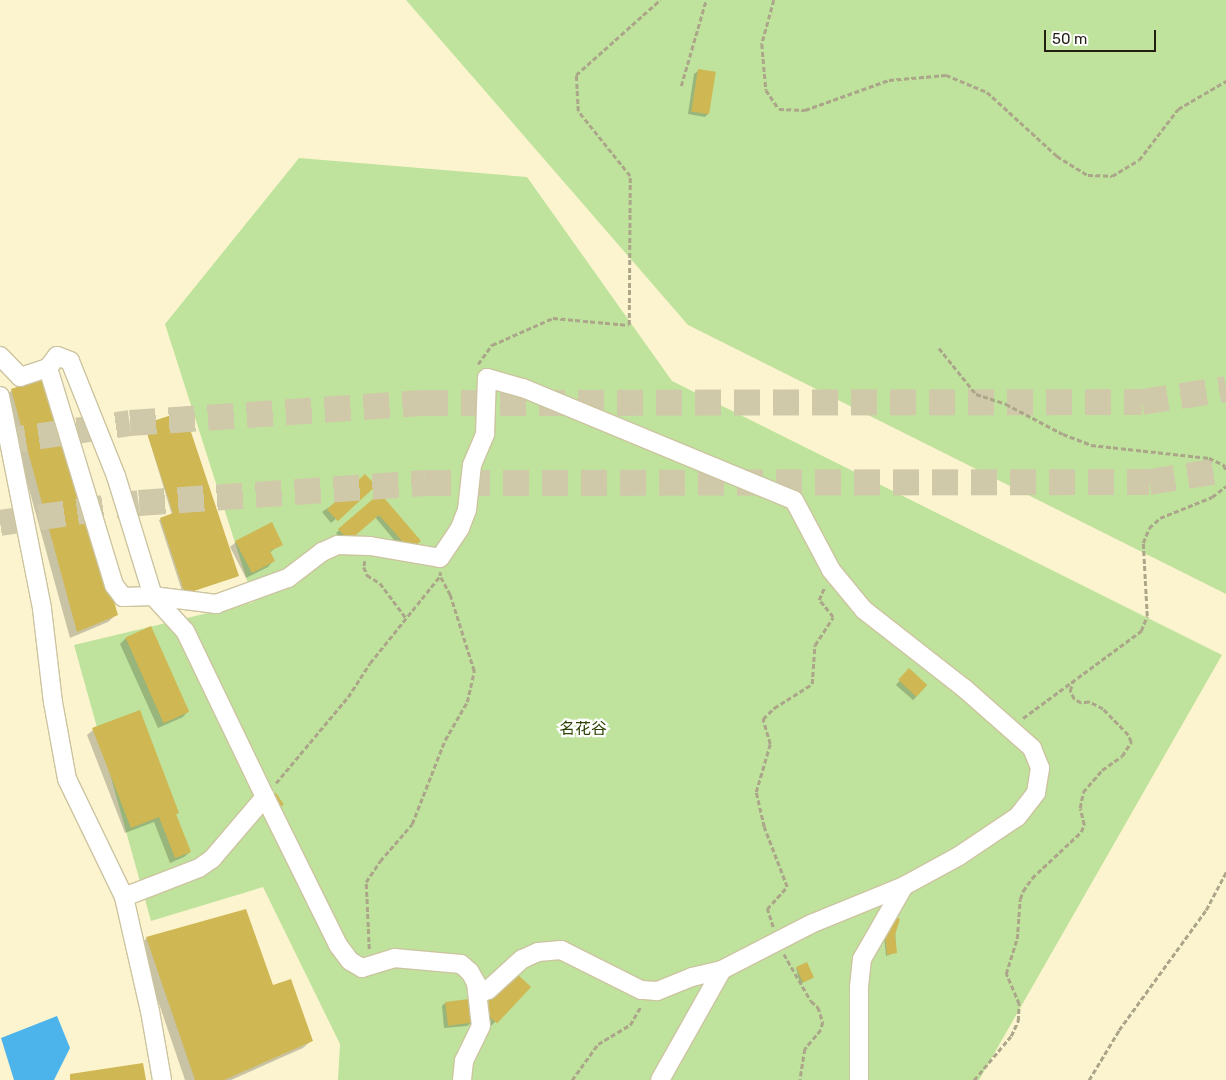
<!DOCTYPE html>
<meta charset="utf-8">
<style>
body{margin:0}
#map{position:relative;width:1226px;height:1080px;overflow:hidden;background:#fcf4cf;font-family:Rubik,"Noto Sans SC",sans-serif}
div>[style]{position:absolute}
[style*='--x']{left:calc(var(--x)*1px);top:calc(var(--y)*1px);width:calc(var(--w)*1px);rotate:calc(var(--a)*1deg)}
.green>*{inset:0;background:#bfe39c}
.water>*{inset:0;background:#4db4eb}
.shadow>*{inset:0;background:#0003;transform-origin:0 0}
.building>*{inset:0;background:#cfb753;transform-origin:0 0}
.highway-tunnel>*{height:26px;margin-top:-13px;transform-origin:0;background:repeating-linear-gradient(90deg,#d0c9a9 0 26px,transparent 0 39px)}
.path>*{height:2.5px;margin-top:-1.25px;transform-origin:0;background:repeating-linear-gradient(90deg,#aba589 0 5px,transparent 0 7.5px)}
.roads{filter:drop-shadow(1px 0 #ccc4a0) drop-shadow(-1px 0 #ccc4a0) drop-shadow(0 1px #ccc4a0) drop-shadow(0 -1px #ccc4a0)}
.minor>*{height:18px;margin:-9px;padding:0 9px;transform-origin:9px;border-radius:9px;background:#fff}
span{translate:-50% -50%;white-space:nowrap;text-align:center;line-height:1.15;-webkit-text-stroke:4.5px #fff;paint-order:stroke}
.park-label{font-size:16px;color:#2a4303}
.scale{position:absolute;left:1044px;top:30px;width:112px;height:22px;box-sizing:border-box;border:2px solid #221f12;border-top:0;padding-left:6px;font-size:15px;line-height:18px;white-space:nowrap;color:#221f12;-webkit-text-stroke:4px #fff;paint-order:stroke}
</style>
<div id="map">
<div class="green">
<i style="clip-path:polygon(406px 0,1226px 0,1226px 594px,688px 325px)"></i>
<i style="clip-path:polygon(299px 158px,527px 177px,672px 381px,1222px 655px,979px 1080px,338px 1080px,340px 1044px,263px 887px,151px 921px,74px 645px,254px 602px,165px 324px)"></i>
</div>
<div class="water">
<i style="clip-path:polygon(57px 1016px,70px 1048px,54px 1080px,14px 1080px,1px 1038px)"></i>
</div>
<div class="shadow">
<i style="clip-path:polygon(698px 71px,708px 114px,705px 117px,688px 114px,694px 74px)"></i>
<i style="clip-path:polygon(12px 390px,116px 615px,108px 622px,70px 638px,4px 398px)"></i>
<i style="clip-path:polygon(145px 426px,237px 576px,236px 577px,183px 594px,159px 520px,172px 515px)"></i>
<i style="clip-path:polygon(370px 489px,331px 523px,322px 512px,326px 509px)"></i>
<i style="clip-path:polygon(380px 495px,415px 544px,405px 553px,375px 517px,344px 543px,336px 533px)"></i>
<i style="clip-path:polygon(236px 542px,281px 544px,269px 553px,273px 561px,268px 567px,246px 578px,230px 547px)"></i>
<i style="clip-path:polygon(126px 638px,188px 711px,183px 717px,158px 728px,120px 644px)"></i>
<i style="left:909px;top:670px;width:23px;height:20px;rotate:41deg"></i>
<i style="clip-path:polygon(93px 730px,178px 813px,175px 815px,190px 852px,184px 857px,170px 863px,154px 822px,125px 833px,87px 735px)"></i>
<i style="clip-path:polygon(895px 926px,896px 952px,886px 956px,884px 936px)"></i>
<i style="clip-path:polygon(147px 938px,272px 986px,311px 1041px,303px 1048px,231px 1080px,185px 1080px,139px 945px)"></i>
<i style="clip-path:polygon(796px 968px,812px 978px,800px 984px)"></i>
<i style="clip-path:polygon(529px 987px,490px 1027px,476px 1014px)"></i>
<i style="clip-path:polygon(445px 1003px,471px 1023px,467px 1026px,444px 1028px,442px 1006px)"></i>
</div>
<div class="building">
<i style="left:698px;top:69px;width:18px;height:43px;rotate:9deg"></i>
<i style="clip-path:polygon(48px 377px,118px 615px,77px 632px,11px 389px)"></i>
<i style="clip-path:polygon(184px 411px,239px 576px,185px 594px,160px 518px,173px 513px,144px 424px)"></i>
<i style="left:365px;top:474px;width:16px;height:52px;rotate:47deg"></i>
<i style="clip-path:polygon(380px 493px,421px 541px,410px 550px,379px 515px,349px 541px,338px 529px)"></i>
<i style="clip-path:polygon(272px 522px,283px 545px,270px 551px,275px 561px,252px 573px,235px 541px)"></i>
<i style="left:151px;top:626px;width:94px;height:28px;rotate:66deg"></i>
<i style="left:909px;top:668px;width:25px;height:16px;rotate:43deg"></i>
<i style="clip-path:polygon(140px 710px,179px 813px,176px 814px,191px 852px,175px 858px,159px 817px,131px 828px,92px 728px)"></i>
<i style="left:276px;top:793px;width:14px;height:8px;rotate:56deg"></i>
<i style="clip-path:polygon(246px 909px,273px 985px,291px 979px,313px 1041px,224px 1080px,195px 1080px,146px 937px)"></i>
<i style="clip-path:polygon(890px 915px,900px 919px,895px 935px,897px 953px,887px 955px,885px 934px)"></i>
<i style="left:807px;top:962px;width:17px;height:12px;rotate:66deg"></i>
<i style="left:515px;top:972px;width:22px;height:50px;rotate:43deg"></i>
<i style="left:469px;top:999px;width:24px;height:24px;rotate:83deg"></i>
<i style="clip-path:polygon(143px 1063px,146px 1080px,70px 1080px,70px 1074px)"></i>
</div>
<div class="highway-tunnel">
<i style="--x:0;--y:442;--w:131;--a:-8.3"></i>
<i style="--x:130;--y:423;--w:293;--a:-3.9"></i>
<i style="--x:422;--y:403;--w:720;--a:-0.08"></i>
<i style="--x:1142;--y:402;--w:85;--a:-8.8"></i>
<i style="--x:0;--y:523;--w:140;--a:-8.2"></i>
<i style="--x:139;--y:503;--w:287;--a:-4"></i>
<i style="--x:425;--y:483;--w:724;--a:-0.08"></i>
<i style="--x:1149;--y:482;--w:78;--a:-8.9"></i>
</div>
<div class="path">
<i style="--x:774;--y:0;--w:46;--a:105.3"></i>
<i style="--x:762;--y:44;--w:46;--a:85"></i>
<i style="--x:766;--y:90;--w:23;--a:56"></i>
<i style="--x:779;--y:109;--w:26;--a:2"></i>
<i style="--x:805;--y:110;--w:89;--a:-19.7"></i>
<i style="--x:889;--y:80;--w:57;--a:-5"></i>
<i style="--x:946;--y:75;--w:44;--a:22.5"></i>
<i style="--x:987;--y:92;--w:95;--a:42.4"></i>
<i style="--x:1057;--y:156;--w:36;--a:32"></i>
<i style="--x:1088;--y:175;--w:24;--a:2"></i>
<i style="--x:1112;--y:176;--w:31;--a:-31"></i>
<i style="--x:1139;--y:160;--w:64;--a:-52.6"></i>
<i style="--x:1178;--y:109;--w:56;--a:-30.3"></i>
<i style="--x:681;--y:86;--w:90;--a:-73.8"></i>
<i style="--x:939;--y:348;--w:59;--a:51.2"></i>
<i style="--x:976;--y:394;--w:32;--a:18"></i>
<i style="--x:1006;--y:404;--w:64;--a:27.8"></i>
<i style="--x:1063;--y:434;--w:30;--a:21"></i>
<i style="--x:1091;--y:445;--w:119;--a:6.3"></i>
<i style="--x:1209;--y:458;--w:17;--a:25"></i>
<i style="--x:1224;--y:465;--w:5;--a:68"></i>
<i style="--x:478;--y:364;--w:24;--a:-54"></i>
<i style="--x:492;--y:345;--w:67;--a:-23.9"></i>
<i style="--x:553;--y:318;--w:76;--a:5.3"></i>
<i style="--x:629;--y:325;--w:149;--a:-89.6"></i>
<i style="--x:630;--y:176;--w:83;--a:-128.7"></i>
<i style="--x:578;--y:111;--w:36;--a:-93"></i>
<i style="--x:576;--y:75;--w:113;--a:-41.8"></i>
<i style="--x:365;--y:561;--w:6;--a:99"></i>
<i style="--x:364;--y:567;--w:9;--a:69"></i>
<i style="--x:367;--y:575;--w:15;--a:32"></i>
<i style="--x:380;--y:583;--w:44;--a:53.4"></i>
<i style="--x:1023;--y:718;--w:147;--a:-36.4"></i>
<i style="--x:1141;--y:631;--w:16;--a:-68"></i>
<i style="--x:1147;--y:616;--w:73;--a:-93.1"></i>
<i style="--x:1143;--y:543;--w:16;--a:-68"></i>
<i style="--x:1149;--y:528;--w:15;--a:-42"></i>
<i style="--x:1160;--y:518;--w:56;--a:-22"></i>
<i style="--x:1212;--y:497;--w:18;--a:-38"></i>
<i style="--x:276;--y:783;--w:112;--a:-50.1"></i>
<i style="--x:348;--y:697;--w:40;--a:-57.1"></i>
<i style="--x:370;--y:663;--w:112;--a:-51.2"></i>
<i style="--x:773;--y:927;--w:19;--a:-108"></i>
<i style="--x:767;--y:909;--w:30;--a:-48"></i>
<i style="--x:787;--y:887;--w:64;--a:-111"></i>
<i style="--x:764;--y:827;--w:36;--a:-103"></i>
<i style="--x:756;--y:792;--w:50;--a:-73.7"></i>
<i style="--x:770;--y:744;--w:26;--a:-106"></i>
<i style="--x:763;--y:719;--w:16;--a:-45"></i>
<i style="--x:774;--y:708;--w:45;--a:-32.3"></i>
<i style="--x:812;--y:684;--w:39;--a:-86"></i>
<i style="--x:815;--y:645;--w:33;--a:-57"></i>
<i style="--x:833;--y:617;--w:22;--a:-129"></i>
<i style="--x:819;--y:600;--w:15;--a:-67"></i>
<i style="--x:369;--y:949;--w:67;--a:-92.6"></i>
<i style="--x:366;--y:882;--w:25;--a:-56"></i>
<i style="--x:380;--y:861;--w:49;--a:-49.1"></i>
<i style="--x:412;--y:824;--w:90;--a:-68.6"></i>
<i style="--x:445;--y:740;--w:44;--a:-59.9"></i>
<i style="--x:467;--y:702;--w:32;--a:-77"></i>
<i style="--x:474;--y:671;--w:80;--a:-107.5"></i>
<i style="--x:450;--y:595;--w:21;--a:-118"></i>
<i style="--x:440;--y:576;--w:4;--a:-90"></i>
<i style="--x:784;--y:954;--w:54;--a:60.1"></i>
<i style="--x:811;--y:1001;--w:9;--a:41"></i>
<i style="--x:818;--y:1007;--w:16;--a:72"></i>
<i style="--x:823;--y:1022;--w:8;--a:104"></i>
<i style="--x:821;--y:1030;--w:25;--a:130"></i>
<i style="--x:805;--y:1049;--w:31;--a:99"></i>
<i style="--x:572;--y:1080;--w:44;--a:-54.2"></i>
<i style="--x:598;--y:1044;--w:37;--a:-31"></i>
<i style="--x:630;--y:1025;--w:22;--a:-60"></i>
<i style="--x:974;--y:1080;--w:57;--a:-49.9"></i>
<i style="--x:1011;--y:1036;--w:17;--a:-65"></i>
<i style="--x:1018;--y:1021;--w:17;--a:-87"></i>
<i style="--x:1019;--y:1004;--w:33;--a:-113"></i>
<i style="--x:1006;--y:974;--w:37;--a:-73"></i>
<i style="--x:1017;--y:939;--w:40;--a:-85.7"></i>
<i style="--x:1020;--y:899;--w:9;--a:-69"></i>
<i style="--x:1023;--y:891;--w:16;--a:-55"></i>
<i style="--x:1032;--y:878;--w:67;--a:-43.2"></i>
<i style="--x:1081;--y:832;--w:8;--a:-67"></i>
<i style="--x:1084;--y:825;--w:17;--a:-103"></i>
<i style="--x:1080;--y:808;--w:16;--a:-79"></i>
<i style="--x:1083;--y:792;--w:29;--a:-49"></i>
<i style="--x:1102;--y:770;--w:24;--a:-35"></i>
<i style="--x:1122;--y:756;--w:17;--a:-57"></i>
<i style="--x:1131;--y:742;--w:8;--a:-113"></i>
<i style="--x:1128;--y:735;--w:36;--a:-134"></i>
<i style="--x:1103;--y:709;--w:16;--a:-153"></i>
<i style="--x:1089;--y:702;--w:8;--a:173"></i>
<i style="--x:1081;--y:703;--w:8;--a:-150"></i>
<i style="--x:1074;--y:699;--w:9;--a:-117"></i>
<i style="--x:1070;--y:691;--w:10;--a:-73"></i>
<i style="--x:1089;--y:1080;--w:58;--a:-59"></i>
<i style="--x:1119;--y:1030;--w:148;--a:-54.1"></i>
<i style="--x:1206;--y:910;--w:43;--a:-62.2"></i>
</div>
<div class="roads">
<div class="minor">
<i style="--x:0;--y:356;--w:29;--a:46"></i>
<i style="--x:20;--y:377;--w:29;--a:-18"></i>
<i style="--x:48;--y:368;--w:15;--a:-53"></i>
<i style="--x:57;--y:356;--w:14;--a:21"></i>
<i style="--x:70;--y:361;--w:124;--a:68.2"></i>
<i style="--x:116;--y:476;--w:126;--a:72.9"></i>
<i style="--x:153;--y:596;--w:30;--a:178"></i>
<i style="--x:123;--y:597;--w:15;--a:-127"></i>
<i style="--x:114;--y:585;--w:227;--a:-106.9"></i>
<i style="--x:0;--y:396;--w:217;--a:78.8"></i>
<i style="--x:42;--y:609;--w:94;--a:83.3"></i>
<i style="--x:53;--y:702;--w:78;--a:79.7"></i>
<i style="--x:67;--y:779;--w:131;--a:64.2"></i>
<i style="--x:124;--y:897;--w:117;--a:77.2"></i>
<i style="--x:150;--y:1011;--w:70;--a:80.1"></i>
<i style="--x:153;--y:596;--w:64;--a:7.2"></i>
<i style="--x:216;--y:604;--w:77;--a:-19.9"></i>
<i style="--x:288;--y:578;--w:43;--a:-37.4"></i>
<i style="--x:322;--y:552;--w:17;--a:-24"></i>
<i style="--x:338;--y:545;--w:32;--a:2"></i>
<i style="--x:370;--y:546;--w:71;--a:9.7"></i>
<i style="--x:440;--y:558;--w:36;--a:-56"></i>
<i style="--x:460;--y:528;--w:19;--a:-69"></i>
<i style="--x:467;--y:510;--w:45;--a:-83.7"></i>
<i style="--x:472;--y:465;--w:34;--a:-67"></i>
<i style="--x:485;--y:434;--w:56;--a:-88"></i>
<i style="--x:487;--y:378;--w:37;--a:16"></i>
<i style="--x:523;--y:388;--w:293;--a:22.5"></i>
<i style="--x:794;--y:500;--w:79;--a:62.1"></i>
<i style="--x:831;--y:570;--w:52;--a:50.5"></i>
<i style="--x:864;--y:610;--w:127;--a:38"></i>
<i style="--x:964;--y:688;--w:91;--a:41.4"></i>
<i style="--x:1032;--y:748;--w:22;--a:68"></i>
<i style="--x:1040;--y:768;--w:25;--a:99"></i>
<i style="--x:1036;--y:793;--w:31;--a:128"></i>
<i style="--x:1017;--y:817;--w:70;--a:146.1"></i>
<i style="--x:959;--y:856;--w:63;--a:151.4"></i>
<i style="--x:904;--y:886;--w:100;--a:157.8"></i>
<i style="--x:811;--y:924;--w:100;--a:152.7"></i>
<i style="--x:722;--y:970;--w:31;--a:167"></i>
<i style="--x:692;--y:977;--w:38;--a:158"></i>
<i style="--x:657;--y:991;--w:16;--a:-176"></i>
<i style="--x:641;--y:990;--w:89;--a:-153.4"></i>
<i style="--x:561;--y:950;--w:23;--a:175"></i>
<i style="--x:538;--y:952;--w:17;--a:156"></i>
<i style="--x:522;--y:959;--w:46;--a:137.6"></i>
<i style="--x:488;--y:990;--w:11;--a:158"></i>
<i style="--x:265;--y:797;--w:165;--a:63.7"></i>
<i style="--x:338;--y:945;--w:20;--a:53"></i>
<i style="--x:350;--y:961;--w:14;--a:30"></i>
<i style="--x:362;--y:968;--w:34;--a:-17"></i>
<i style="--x:394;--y:958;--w:67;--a:5.1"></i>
<i style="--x:461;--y:964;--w:12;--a:42"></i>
<i style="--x:470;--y:972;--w:13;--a:61"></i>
<i style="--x:476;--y:983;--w:43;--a:83.4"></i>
<i style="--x:481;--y:1026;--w:39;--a:116"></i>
<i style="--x:464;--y:1061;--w:19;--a:96"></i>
<i style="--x:124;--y:897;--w:80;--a:-21.1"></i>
<i style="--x:199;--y:868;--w:16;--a:-35"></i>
<i style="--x:212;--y:859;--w:82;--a:-49.5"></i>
<i style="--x:265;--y:797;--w:184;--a:-115.7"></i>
<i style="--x:185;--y:631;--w:47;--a:-132.4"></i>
<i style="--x:660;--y:1080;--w:126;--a:-60.6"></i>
<i style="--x:859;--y:1080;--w:93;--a:-90"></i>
<i style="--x:859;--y:987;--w:28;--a:-84"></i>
<i style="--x:862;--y:959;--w:84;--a:-60.1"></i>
</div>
</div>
<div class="park-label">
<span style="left:583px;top:729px">名花谷</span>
</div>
<div class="scale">50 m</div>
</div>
